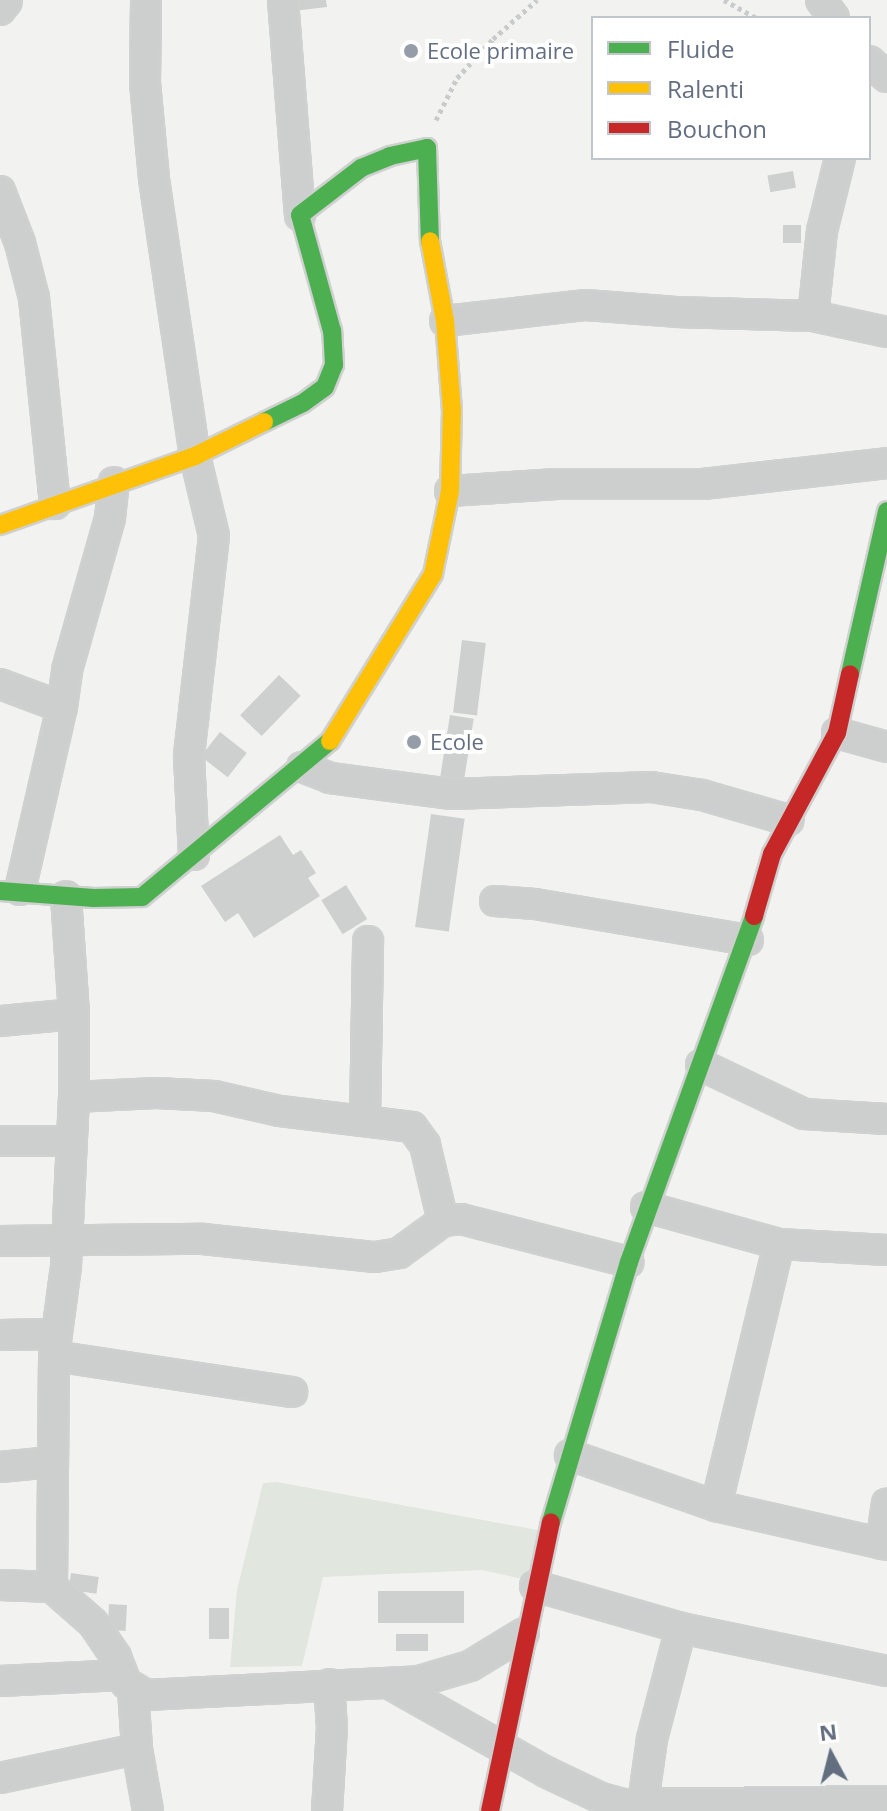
<!DOCTYPE html>
<style>
body{margin:0}
#map{position:relative;width:887px;height:1811px;overflow:hidden;background:#f2f3f1;font-family:"Open Sans",sans-serif}
div>[style]{position:absolute}
[style*='--x']{left:calc(var(--x)*1px);top:calc(var(--y)*1px);width:calc(var(--w)*1px);rotate:calc(var(--a)*1deg)}
.green>*{inset:0;background:#e1e6df}
.building>*{inset:0;background:#cecfcf;transform-origin:0 0}
.path>*{height:5px;margin-top:-2.5px;transform-origin:0;background:repeating-linear-gradient(90deg,#c9cacb 0 4px,transparent 0 8px)}
.roads{filter:drop-shadow(2px 0 #cfd0d0) drop-shadow(-2px 0 #cfd0d0) drop-shadow(0 2px #cfd0d0) drop-shadow(0 -2px #cfd0d0)}
.street>*{height:28px;margin:-14px;padding:0 14px;transform-origin:14px;border-radius:14px;background:#cdcece}
.fast>*{height:18px;margin:-9px;padding:0 9px;transform-origin:9px;border-radius:9px;background:#4caf50}
.slow>*{height:18px;margin:-9px;padding:0 9px;transform-origin:9px;border-radius:9px;background:#ffc107}
.jam>*{height:18px;margin:-9px;padding:0 9px;transform-origin:9px;border-radius:9px;background:#c62828}
.dots>*{width:22px;height:22px;translate:-50% -50%;box-sizing:border-box;border:4px solid #fff;border-radius:50%}
span{translate:-50% -50%;white-space:nowrap;text-align:center;line-height:1.15;-webkit-text-stroke:8px #fff;paint-order:stroke}
.poi-label{font-size:22px;color:#636f80}
.left{translate:0 -50%;text-align:left}
.legend{position:absolute;left:591px;top:16px;width:280px;height:144px;box-sizing:border-box;background:#fff;border:2px solid #c1c5cc;margin:0;padding:10px 14px;list-style:none;font-size:24px;color:#636f80}
.legend li{display:flex;align-items:center;gap:16px;height:40px}
.legend b{width:40px;border:2px solid #c1c5cc}
.north{position:absolute;left:791px;top:1715px;width:80px;height:80px;-webkit-text-stroke:6px #fff;paint-order:stroke;rotate:353deg;font-size:22px;font-weight:700;line-height:32px;text-align:center;color:#636f80}
.north::after{content:'';display:block;margin:auto;width:28px;height:36px;background:#636f80;clip-path:polygon(50% 0,100% 100%,50% 72%,0 100%)}
</style>
<div id="map">
<div class="green">
<i style="clip-path:polygon(277px 1482px,543px 1531px,531px 1581px,482px 1570px,323px 1577px,302px 1666px,230px 1667px,237px 1590px,263px 1483px)"></i>
</div>
<div class="building">
<i style="clip-path:polygon(293px 0,326px 0,327px 7px,294px 11px)"></i>
<i style="left:793px;top:171px;width:17px;height:26px;rotate:80deg"></i>
<i style="left:783px;top:225px;width:18px;height:18px"></i>
<i style="left:462px;top:640px;width:24px;height:73px;rotate:7deg"></i>
<i style="left:279px;top:675px;width:30px;height:56px;rotate:44deg"></i>
<i style="left:450px;top:715px;width:24px;height:69px;rotate:9deg"></i>
<i style="left:220px;top:732px;width:34px;height:31px;rotate:38deg"></i>
<i style="left:431px;top:814px;width:34px;height:114px;rotate:8deg"></i>
<i style="clip-path:polygon(280px 835px,293px 855px,301px 850px,316px 873px,308px 878px,320px 896px,254px 938px,238px 913px,225px 922px,201px 886px)"></i>
<i style="left:346px;top:885px;width:40px;height:29px;rotate:58deg"></i>
<i style="left:71px;top:1573px;width:28px;height:17px;rotate:8deg"></i>
<i style="left:464px;top:1591px;width:32px;height:86px;rotate:90deg"></i>
<i style="left:109px;top:1604px;width:18px;height:26px;rotate:3deg"></i>
<i style="left:209px;top:1608px;width:20px;height:31px"></i>
<i style="left:428px;top:1634px;width:17px;height:32px;rotate:90deg"></i>
</div>
<div class="path">
<i style="--x:724;--y:0;--w:38;--a:29"></i>
<i style="--x:436;--y:120;--w:47;--a:-63.4"></i>
<i style="--x:457;--y:78;--w:53;--a:-47.3"></i>
<i style="--x:493;--y:39;--w:59;--a:-41.6"></i>
</div>
<div class="roads">
<div class="street">
<i style="--x:146;--y:0;--w:83;--a:90.7"></i>
<i style="--x:145;--y:83;--w:96;--a:84.6"></i>
<i style="--x:154;--y:179;--w:280;--a:81.6"></i>
<i style="--x:195;--y:456;--w:82;--a:76.6"></i>
<i style="--x:214;--y:536;--w:222;--a:96.5"></i>
<i style="--x:189;--y:757;--w:98;--a:87.1"></i>
<i style="--x:283;--y:0;--w:216;--a:85.5"></i>
<i style="--x:821;--y:0;--w:22;--a:54"></i>
<i style="--x:0;--y:10;--w:11;--a:-52"></i>
<i style="--x:869;--y:61;--w:24;--a:42"></i>
<i style="--x:0;--y:191;--w:56;--a:69"></i>
<i style="--x:20;--y:243;--w:57;--a:75.7"></i>
<i style="--x:34;--y:298;--w:207;--a:84.2"></i>
<i style="--x:813;--y:316;--w:85;--a:-84"></i>
<i style="--x:822;--y:231;--w:75;--a:-76.1"></i>
<i style="--x:445;--y:321;--w:142;--a:-6.5"></i>
<i style="--x:586;--y:305;--w:90;--a:4.4"></i>
<i style="--x:676;--y:312;--w:137;--a:1.7"></i>
<i style="--x:813;--y:316;--w:76;--a:12.2"></i>
<i style="--x:450;--y:491;--w:107;--a:-3.7"></i>
<i style="--x:557;--y:484;--w:146;--a:0"></i>
<i style="--x:703;--y:484;--w:185;--a:-6.5"></i>
<i style="--x:0;--y:684;--w:66;--a:20.4"></i>
<i style="--x:837;--y:733;--w:52;--a:15.6"></i>
<i style="--x:302;--y:767;--w:30;--a:21"></i>
<i style="--x:330;--y:778;--w:123;--a:7.5"></i>
<i style="--x:452;--y:794;--w:199;--a:-2"></i>
<i style="--x:651;--y:787;--w:52;--a:8.9"></i>
<i style="--x:702;--y:795;--w:90;--a:16.2"></i>
<i style="--x:20;--y:890;--w:188;--a:-77.1"></i>
<i style="--x:62;--y:707;--w:37;--a:-82"></i>
<i style="--x:67;--y:670;--w:158;--a:-74.2"></i>
<i style="--x:110;--y:518;--w:36;--a:-84"></i>
<i style="--x:495;--y:901;--w:40;--a:4.3"></i>
<i style="--x:535;--y:904;--w:216;--a:9.6"></i>
<i style="--x:0;--y:1021;--w:74;--a:-5.4"></i>
<i style="--x:701;--y:1065;--w:114;--a:25.4"></i>
<i style="--x:804;--y:1114;--w:83;--a:3.4"></i>
<i style="--x:74;--y:1097;--w:82;--a:-2.8"></i>
<i style="--x:156;--y:1093;--w:58;--a:3"></i>
<i style="--x:214;--y:1096;--w:68;--a:12.8"></i>
<i style="--x:280;--y:1111;--w:133;--a:6.9"></i>
<i style="--x:412;--y:1127;--w:22;--a:54"></i>
<i style="--x:425;--y:1145;--w:78;--a:76.7"></i>
<i style="--x:365;--y:1119;--w:178;--a:-89"></i>
<i style="--x:0;--y:1141;--w:69;--a:0"></i>
<i style="--x:646;--y:1207;--w:138;--a:15.5"></i>
<i style="--x:779;--y:1244;--w:108;--a:3.2"></i>
<i style="--x:0;--y:1241;--w:203;--a:-0.6"></i>
<i style="--x:203;--y:1239;--w:173;--a:6"></i>
<i style="--x:375;--y:1257;--w:24;--a:-9"></i>
<i style="--x:399;--y:1253;--w:54;--a:-36"></i>
<i style="--x:443;--y:1221;--w:18;--a:-6"></i>
<i style="--x:461;--y:1219;--w:173;--a:14.4"></i>
<i style="--x:0;--y:1335;--w:56;--a:-1"></i>
<i style="--x:54;--y:1356;--w:241;--a:8.6"></i>
<i style="--x:570;--y:1455;--w:155;--a:19.3"></i>
<i style="--x:716;--y:1506;--w:175;--a:12.8"></i>
<i style="--x:0;--y:1467;--w:52;--a:-5.5"></i>
<i style="--x:716;--y:1506;--w:269;--a:-76.5"></i>
<i style="--x:881;--y:1544;--w:41;--a:-81.7"></i>
<i style="--x:0;--y:1585;--w:52;--a:2.2"></i>
<i style="--x:52;--y:1587;--w:55;--a:41.3"></i>
<i style="--x:93;--y:1623;--w:41;--a:55.9"></i>
<i style="--x:116;--y:1657;--w:28;--a:69"></i>
<i style="--x:126;--y:1683;--w:23;--a:31"></i>
<i style="--x:146;--y:1695;--w:273;--a:-2.9"></i>
<i style="--x:419;--y:1681;--w:53;--a:-16.4"></i>
<i style="--x:470;--y:1666;--w:63;--a:-31.4"></i>
<i style="--x:535;--y:1586;--w:152;--a:16"></i>
<i style="--x:681;--y:1628;--w:210;--a:11.8"></i>
<i style="--x:52;--y:1587;--w:231;--a:-89.5"></i>
<i style="--x:54;--y:1356;--w:91;--a:-82.4"></i>
<i style="--x:66;--y:1266;--w:169;--a:-87.3"></i>
<i style="--x:74;--y:1097;--w:83;--a:-90"></i>
<i style="--x:74;--y:1014;--w:118;--a:-93.9"></i>
<i style="--x:0;--y:1681;--w:122;--a:-2.8"></i>
<i style="--x:390;--y:1684;--w:179;--a:29.4"></i>
<i style="--x:546;--y:1772;--w:61;--a:25.3"></i>
<i style="--x:601;--y:1798;--w:23;--a:15"></i>
<i style="--x:623;--y:1804;--w:8;--a:67"></i>
<i style="--x:133;--y:1690;--w:59;--a:86.1"></i>
<i style="--x:137;--y:1749;--w:63;--a:79.9"></i>
<i style="--x:0;--y:1778;--w:140;--a:-12"></i>
<i style="--x:643;--y:1803;--w:65;--a:-82"></i>
<i style="--x:652;--y:1739;--w:115;--a:-75.4"></i>
<i style="--x:623;--y:1804;--w:264;--a:-0.7"></i>
<i style="--x:327;--y:1811;--w:83;--a:-86.6"></i>
<i style="--x:332;--y:1728;--w:44;--a:-93.9"></i>
</div>
<div class="fast">
<i style="--x:264;--y:422;--w:43;--a:-26"></i>
<i style="--x:303;--y:403;--w:27;--a:-36"></i>
<i style="--x:325;--y:387;--w:24;--a:-68"></i>
<i style="--x:334;--y:365;--w:34;--a:-93"></i>
<i style="--x:332;--y:331;--w:120;--a:-105.4"></i>
<i style="--x:300;--y:215;--w:77;--a:-37.6"></i>
<i style="--x:361;--y:168;--w:31;--a:-22"></i>
<i style="--x:390;--y:156;--w:38;--a:-12"></i>
<i style="--x:427;--y:148;--w:93;--a:88.2"></i>
<i style="--x:850;--y:674;--w:167;--a:-77.2"></i>
<i style="--x:0;--y:891;--w:94;--a:4.3"></i>
<i style="--x:94;--y:898;--w:48;--a:-1.2"></i>
<i style="--x:142;--y:897;--w:244;--a:-39.7"></i>
<i style="--x:551;--y:1522;--w:271;--a:-73.3"></i>
<i style="--x:629;--y:1262;--w:368;--a:-70.1"></i>
</div>
<div class="slow">
<i style="--x:0;--y:525;--w:207;--a:-19.5"></i>
<i style="--x:195;--y:456;--w:77;--a:-26.2"></i>
<i style="--x:330;--y:741;--w:196;--a:-58.3"></i>
<i style="--x:433;--y:574;--w:85;--a:-78.4"></i>
<i style="--x:450;--y:491;--w:80;--a:-88.6"></i>
<i style="--x:452;--y:411;--w:90;--a:-94.4"></i>
<i style="--x:445;--y:321;--w:81;--a:-100.6"></i>
</div>
<div class="jam">
<i style="--x:754;--y:916;--w:65;--a:-73.8"></i>
<i style="--x:772;--y:854;--w:137;--a:-61.8"></i>
<i style="--x:837;--y:733;--w:60;--a:-77.6"></i>
<i style="--x:490;--y:1811;--w:295;--a:-78.1"></i>
</div>
</div>
<div class="dots">
<i style="left:411px;top:51px;background:#959da8"></i>
<i style="left:414px;top:742px;background:#959da8"></i>
</div>
<div class="poi-label">
<span class="left" style="left:427px;top:51px">Ecole primaire</span>
<span class="left" style="left:430px;top:742px">Ecole</span>
</div>
<ul class="legend">
<li><b style="height:10px;background:#4caf50"></b>Fluide</li>
<li><b style="height:10px;background:#ffc107"></b>Ralenti</li>
<li><b style="height:10px;background:#c62828"></b>Bouchon</li>
</ul>
<div class="north">N</div>
</div>
